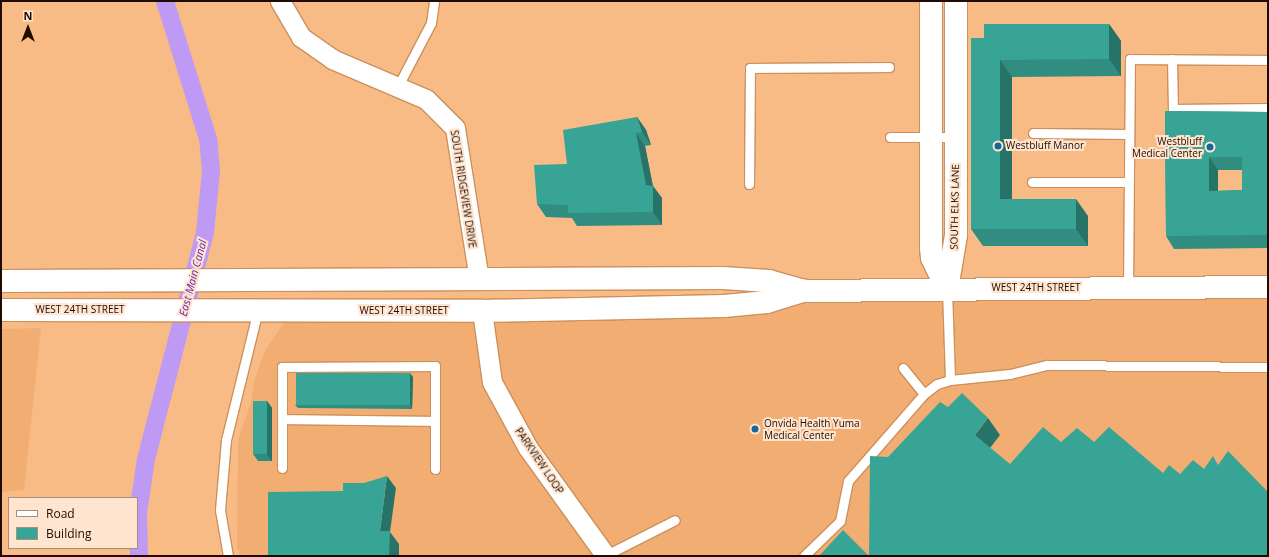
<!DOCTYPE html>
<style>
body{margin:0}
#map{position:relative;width:1269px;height:557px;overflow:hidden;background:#f9bb85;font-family:"Open Sans",sans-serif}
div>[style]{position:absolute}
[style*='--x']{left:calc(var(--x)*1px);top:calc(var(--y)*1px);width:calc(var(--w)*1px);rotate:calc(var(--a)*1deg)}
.built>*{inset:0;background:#f2ae72}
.canal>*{height:18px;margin:-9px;padding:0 9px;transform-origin:9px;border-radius:9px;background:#be9af4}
.roads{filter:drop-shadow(1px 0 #cc905c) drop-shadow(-1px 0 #cc905c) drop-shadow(0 1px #cc905c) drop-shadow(0 -1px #cc905c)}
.lane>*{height:9px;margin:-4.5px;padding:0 4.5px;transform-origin:4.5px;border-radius:4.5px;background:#fff}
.street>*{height:19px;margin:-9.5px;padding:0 9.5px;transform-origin:9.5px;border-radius:9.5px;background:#fff}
.secondary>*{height:22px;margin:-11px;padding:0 11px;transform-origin:11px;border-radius:11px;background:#fff}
.wall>*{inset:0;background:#308d80}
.shaded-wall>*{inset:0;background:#277368}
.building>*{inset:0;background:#38a495;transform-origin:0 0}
.dots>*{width:11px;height:11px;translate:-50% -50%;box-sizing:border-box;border:2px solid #ffe5d0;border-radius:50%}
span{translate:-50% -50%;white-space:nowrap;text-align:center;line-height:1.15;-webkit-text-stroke:4px #ffe5d0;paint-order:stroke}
.poi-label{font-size:10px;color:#200b00}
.right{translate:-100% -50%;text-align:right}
.left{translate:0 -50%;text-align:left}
.street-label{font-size:10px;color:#200b00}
.water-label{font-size:11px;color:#6726a7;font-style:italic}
.frame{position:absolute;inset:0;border:2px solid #200b00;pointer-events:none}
.legend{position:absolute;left:8px;top:497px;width:130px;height:52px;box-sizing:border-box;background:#ffe5d0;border:1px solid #a68e7d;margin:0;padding:5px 7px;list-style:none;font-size:12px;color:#200b00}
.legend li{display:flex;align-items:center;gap:8px;height:20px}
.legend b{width:20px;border:1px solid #a68e7d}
.north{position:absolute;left:8px;top:8px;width:40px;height:40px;-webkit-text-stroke:3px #ffe5d0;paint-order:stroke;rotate:0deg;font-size:11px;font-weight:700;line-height:16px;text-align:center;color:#200b00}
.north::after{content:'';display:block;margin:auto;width:14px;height:18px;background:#200b00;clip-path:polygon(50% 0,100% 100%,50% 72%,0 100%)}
</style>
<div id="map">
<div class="built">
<i style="clip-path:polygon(1268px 287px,1268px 556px,241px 556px,237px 547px,238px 440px,251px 402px,254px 381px,265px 351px,292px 310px,767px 302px)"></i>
<i style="clip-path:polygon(41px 328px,24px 490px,1px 492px,1px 329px)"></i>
</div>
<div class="canal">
<i style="--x:139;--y:556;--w:43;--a:-91.3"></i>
<i style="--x:138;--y:513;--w:55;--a:-81.6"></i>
<i style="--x:146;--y:459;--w:234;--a:-75.4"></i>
<i style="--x:205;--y:233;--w:62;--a:-84.5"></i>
<i style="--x:211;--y:171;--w:32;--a:-95"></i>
<i style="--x:208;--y:139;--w:145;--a:-107.3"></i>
</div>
<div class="roads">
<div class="lane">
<i style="--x:1172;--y:59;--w:50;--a:88.9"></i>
<i style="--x:1173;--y:109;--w:95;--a:-0.6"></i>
<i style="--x:398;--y:86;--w:71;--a:-62.4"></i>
<i style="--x:431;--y:23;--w:22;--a:-82"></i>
<i style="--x:1033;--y:133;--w:96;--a:0.6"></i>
<i style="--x:890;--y:137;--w:66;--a:0"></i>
<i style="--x:1032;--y:182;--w:97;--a:0"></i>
<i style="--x:749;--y:184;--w:116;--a:-89.5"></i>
<i style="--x:750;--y:68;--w:139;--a:-0.4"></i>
<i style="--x:1128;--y:288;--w:229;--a:-89.5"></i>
<i style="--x:1130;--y:59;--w:138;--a:0.4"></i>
<i style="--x:947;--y:289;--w:91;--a:88.1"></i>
<i style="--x:903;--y:368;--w:33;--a:51"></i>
<i style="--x:282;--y:419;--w:153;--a:0.7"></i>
<i style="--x:282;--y:468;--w:101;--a:-90"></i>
<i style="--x:282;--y:367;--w:153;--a:-0.4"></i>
<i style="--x:435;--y:366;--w:103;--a:90"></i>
<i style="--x:606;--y:555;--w:77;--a:-26.9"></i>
<i style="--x:228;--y:556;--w:47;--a:-99.9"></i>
<i style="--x:220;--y:510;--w:70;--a:-85.1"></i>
<i style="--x:226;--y:440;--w:134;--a:-76.2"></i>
<i style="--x:804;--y:556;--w:50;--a:-44.2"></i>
<i style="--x:840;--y:521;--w:41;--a:-78.7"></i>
<i style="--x:848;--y:481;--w:116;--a:-48.9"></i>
<i style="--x:924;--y:394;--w:16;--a:-38"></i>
<i style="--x:937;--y:384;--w:14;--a:-17"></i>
<i style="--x:950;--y:380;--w:60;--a:-5.7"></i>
<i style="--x:1010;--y:374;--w:38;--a:-14"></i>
<i style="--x:1047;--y:365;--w:221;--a:0.5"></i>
</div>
<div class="street">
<i style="--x:280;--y:1;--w:42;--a:59.7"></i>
<i style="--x:301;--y:37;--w:38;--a:35"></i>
<i style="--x:332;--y:59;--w:102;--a:23.1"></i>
<i style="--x:426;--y:99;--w:41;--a:45"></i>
<i style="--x:455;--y:128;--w:154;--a:81"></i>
<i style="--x:482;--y:311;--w:72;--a:82"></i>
<i style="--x:492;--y:382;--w:75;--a:61.4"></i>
<i style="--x:528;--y:448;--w:133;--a:54.2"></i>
</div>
<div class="secondary">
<i style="--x:931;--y:1;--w:247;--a:90"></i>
<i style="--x:931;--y:248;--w:10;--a:84"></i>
<i style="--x:932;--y:258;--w:34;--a:64"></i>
<i style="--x:1;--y:281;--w:722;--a:-0.24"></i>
<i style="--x:723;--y:278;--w:46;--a:3.7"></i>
<i style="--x:769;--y:281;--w:36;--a:16"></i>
<i style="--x:947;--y:289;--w:55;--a:-80.5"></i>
<i style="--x:956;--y:235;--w:234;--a:-90"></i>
<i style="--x:1;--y:310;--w:481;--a:0.1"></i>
<i style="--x:482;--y:311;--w:242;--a:-1.2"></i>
<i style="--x:724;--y:306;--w:43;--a:-5.3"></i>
<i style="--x:767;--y:302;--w:39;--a:-17"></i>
<i style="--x:804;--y:291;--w:464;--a:-0.5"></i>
</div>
</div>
<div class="wall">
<i style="clip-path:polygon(1109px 24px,1121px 41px,1121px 76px,1012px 77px,1012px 199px,1088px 216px,1088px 246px,983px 246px,971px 229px,984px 38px)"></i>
<i style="clip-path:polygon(evenodd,1165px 111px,1268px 112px,1268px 248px,1174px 249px,1166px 236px,1165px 111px,1218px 170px,1242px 170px,1242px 190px,1218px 191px,1218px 170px)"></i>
<i style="clip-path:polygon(637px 117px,646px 130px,651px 145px,645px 146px,653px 186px,662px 198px,662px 225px,577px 226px,572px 218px,546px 217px,537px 204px)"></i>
<i style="clip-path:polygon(413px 377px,412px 409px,298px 408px,295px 405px)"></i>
<i style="clip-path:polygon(267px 401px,272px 408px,272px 461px,258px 461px,253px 454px)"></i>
</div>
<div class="shaded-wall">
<i style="clip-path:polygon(1109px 24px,1121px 41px,1121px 76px,1109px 59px)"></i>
<i style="clip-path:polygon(1000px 60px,1012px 77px,1012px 216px,1000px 199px)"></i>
<i style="clip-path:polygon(637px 117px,646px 130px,651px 145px,642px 132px)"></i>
<i style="clip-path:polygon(636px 133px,645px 146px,653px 187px,653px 186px,662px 198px,662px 225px,653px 212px,646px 185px)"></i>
<i style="clip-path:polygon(1209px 157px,1218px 170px,1218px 204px,1209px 191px)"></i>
<i style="clip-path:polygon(1076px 199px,1088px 216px,1088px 246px,1076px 229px)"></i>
<i style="clip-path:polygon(410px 373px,413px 377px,412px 409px,410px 405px)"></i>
<i style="clip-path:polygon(267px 401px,272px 408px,272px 461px,267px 455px)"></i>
<i style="clip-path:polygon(988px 418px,1000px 435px,987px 452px,975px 435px)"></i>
<i style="clip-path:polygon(387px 476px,396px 488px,390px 532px,399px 544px,399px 556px,389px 556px,380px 531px)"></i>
</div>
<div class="building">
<i style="clip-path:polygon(984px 24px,1109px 24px,1109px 59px,1000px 60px,1000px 199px,1076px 199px,1076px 229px,971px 229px,971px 38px,984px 38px)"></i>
<i style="clip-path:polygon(evenodd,1165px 111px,1268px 112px,1268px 235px,1166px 236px,1165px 111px,1209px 157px,1242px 157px,1242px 190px,1209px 191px,1209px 157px)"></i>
<i style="clip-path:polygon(637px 117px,642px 132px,636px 133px,646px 185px,653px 186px,653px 212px,568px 213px,568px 205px,537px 204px,534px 165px,567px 164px,563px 130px)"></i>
<i style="left:296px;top:373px;width:114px;height:32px"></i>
<i style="clip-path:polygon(962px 393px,988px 418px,975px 435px,1010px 464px,1043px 427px,1061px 442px,1077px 428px,1094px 442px,1109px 427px,1163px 473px,1169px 465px,1180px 474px,1193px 460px,1204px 469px,1213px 456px,1218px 465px,1228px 451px,1268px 492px,1268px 556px,869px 556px,870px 456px,888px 457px,940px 402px,948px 407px)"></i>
<i style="left:253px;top:401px;width:14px;height:53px"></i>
<i style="clip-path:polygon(387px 476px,380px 531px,390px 531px,389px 556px,268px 556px,268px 492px,343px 491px,343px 483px,364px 483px)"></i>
<i style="clip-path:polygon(843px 530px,869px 556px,819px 556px)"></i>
</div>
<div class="dots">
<i style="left:998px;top:146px;background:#17689a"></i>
<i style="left:1210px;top:147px;background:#17689a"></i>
<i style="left:755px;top:429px;background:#17689a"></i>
</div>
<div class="poi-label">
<span class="right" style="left:1202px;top:147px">Westbluff<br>Medical Center</span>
<span class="left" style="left:1006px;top:146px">Westbluff Manor</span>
<span class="left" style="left:764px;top:429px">Onvida Health Yuma<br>Medical Center</span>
</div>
<div class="street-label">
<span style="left:463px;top:189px;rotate:81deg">SOUTH RIDGEVIEW DRIVE</span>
<span style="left:955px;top:207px;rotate:-89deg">SOUTH ELKS LANE</span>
<span style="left:1036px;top:288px">WEST 24TH STREET</span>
<span style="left:80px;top:310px">WEST 24TH STREET</span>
<span style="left:404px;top:311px">WEST 24TH STREET</span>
<span style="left:539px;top:461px;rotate:56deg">PARKVIEW LOOP</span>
</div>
<div class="water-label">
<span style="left:193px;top:278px;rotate:-75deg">East Main Canal</span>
</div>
<div class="frame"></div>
<ul class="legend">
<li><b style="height:5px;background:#fff"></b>Road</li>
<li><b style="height:11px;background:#38a495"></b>Building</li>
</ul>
<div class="north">N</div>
</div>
